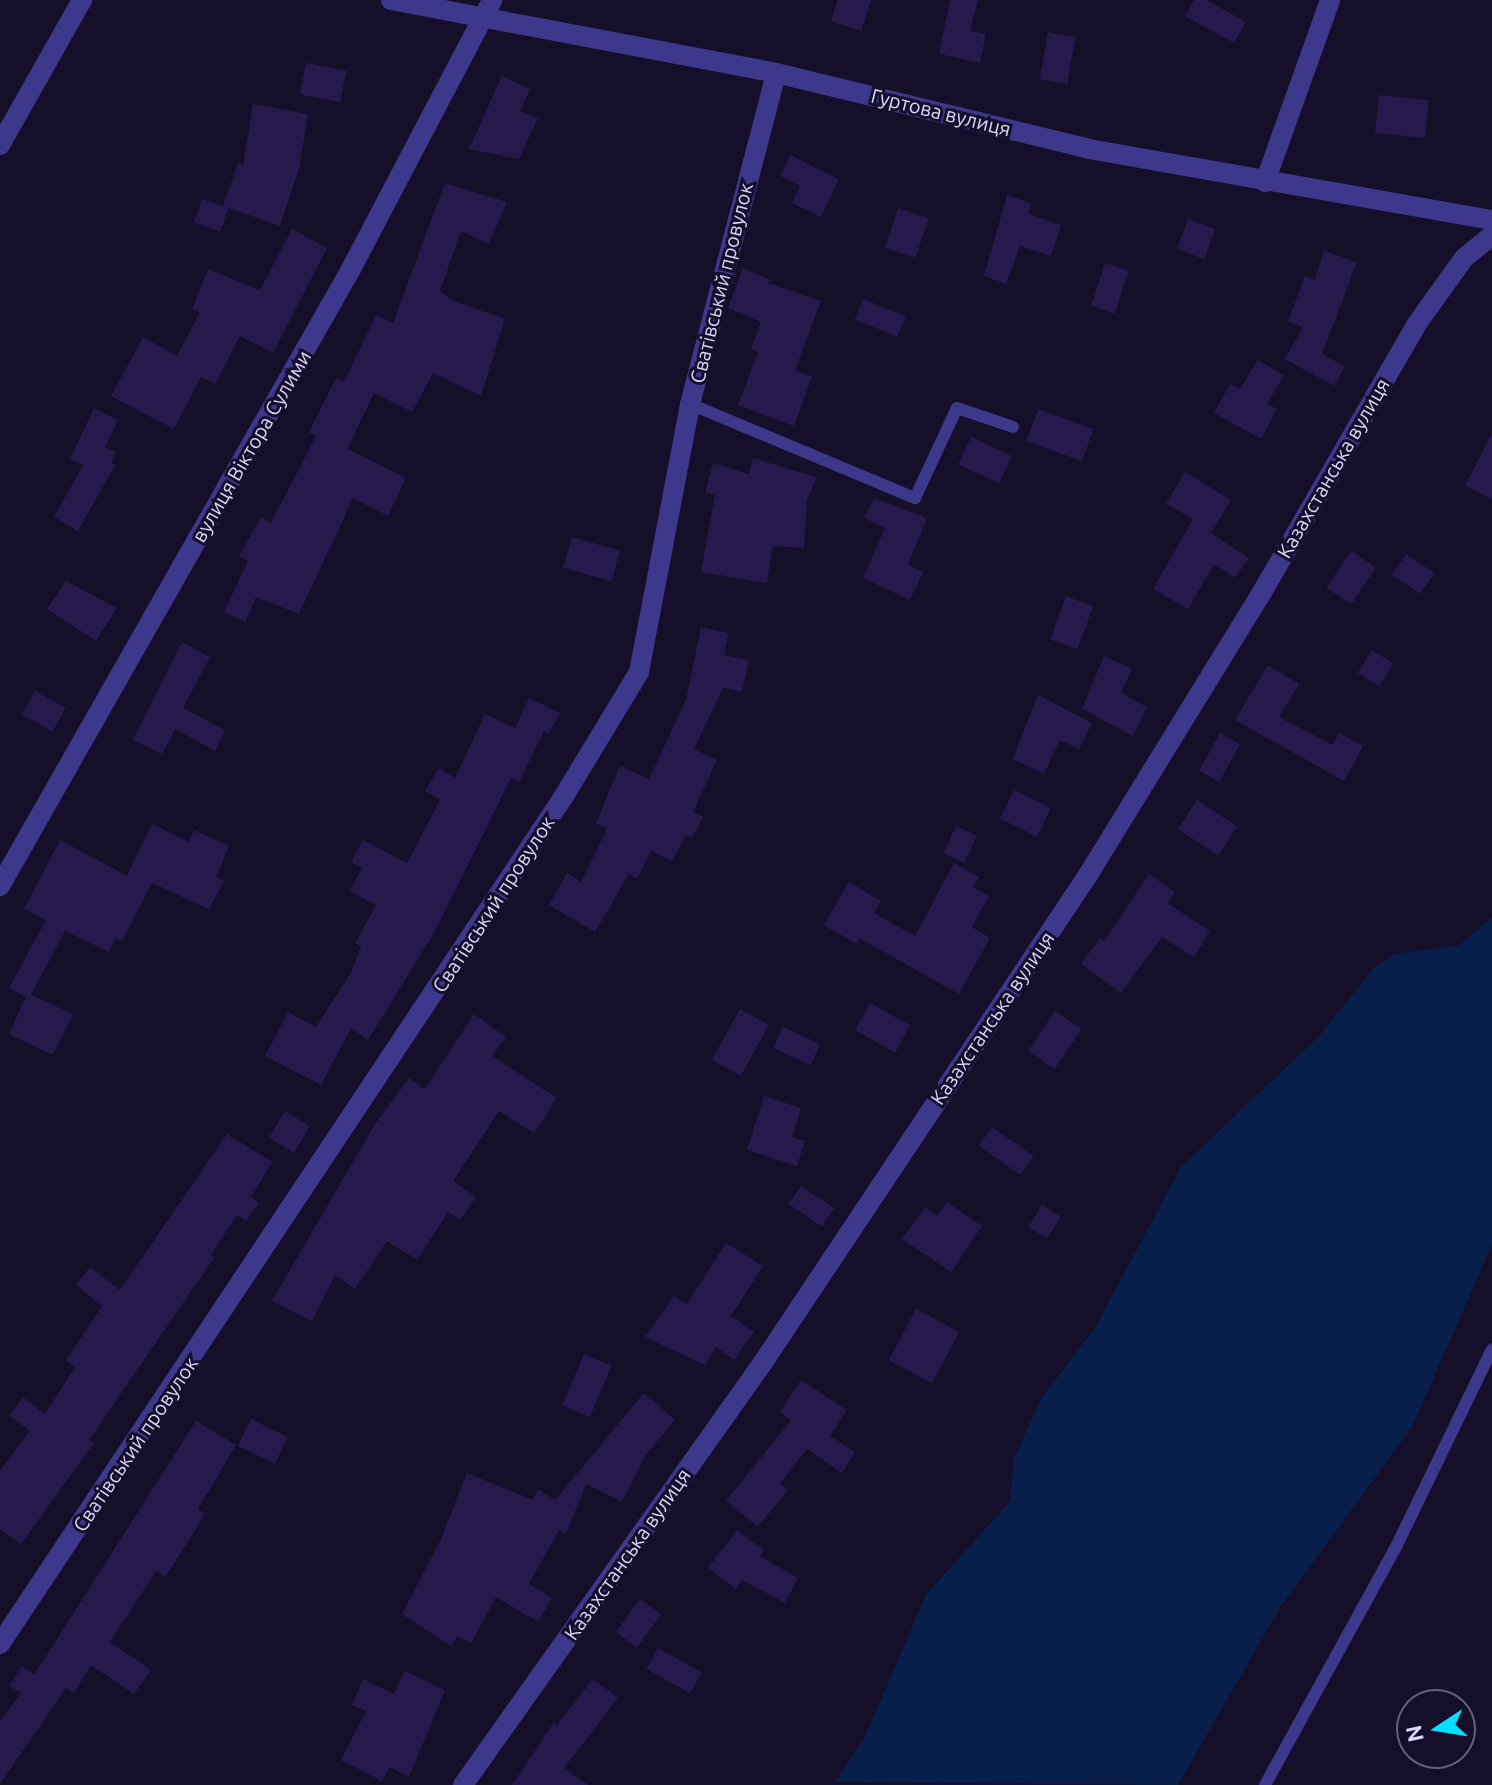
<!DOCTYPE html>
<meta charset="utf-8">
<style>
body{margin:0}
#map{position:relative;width:1492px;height:1785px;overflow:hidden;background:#150f2a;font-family:Ubuntu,sans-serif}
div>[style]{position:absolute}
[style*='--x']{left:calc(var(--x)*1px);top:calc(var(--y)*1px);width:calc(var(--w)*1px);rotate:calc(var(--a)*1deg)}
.water>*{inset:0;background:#081e4b}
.building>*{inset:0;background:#261a4c;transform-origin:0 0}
.service>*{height:12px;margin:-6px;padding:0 6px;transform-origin:6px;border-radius:6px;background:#3d388b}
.minor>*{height:20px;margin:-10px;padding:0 10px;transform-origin:10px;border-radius:10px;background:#3d388b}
.tertiary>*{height:20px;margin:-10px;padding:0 10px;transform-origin:10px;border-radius:10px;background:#3d388b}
span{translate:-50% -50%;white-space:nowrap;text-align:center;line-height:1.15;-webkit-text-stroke:6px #150f2a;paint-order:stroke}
.street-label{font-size:20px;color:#ded9ff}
.north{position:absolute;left:1396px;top:1689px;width:80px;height:80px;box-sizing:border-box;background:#150f2a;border:2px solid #65607f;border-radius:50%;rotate:258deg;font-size:22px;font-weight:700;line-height:32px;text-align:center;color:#ded9ff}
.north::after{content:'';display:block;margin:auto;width:28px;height:36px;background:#05dfff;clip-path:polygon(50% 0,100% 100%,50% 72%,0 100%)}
</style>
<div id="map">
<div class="water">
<i style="clip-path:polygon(1492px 918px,1492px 1245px,1412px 1427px,1279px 1609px,1178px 1785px,835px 1782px,865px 1736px,926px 1595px,1010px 1501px,1014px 1458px,1042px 1397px,1095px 1328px,1181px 1167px,1319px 1036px,1375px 967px,1395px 954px,1459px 945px)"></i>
</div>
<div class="building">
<i style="clip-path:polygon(838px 0,871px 0,861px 31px,831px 21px)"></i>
<i style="clip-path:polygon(950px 0,978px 0,970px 31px,986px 34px,980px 63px,939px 54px)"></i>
<i style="clip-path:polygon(1194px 0,1207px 0,1246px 22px,1234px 43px,1185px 16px)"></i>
<i style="left:1048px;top:32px;width:28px;height:48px;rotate:10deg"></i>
<i style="left:306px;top:63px;width:41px;height:32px;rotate:11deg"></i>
<i style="clip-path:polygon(502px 76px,530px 89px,520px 111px,538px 118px,519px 159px,469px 149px)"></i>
<i style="left:1379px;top:95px;width:50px;height:38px;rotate:6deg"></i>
<i style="clip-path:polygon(253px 104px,308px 114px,299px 169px,280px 226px,223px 206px,238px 163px,243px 165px)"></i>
<i style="clip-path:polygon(790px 155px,839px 179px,821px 217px,792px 203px,800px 186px,781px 176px)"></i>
<i style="clip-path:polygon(445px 183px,507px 202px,489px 244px,461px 231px,440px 291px,451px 300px,505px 319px,481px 396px,433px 373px,412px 412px,374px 393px,347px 449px,406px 478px,388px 516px,353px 498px,299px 614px,256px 597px,245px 622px,224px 612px,248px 561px,239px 556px,261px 517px,271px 523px,316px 436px,309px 432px,336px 378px,344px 382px,376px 315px,393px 323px)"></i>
<i style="clip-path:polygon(1007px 195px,1031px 203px,1028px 214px,1061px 225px,1051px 256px,1020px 246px,1006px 284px,984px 276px)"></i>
<i style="left:202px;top:199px;width:28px;height:25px;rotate:19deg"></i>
<i style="left:898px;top:208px;width:32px;height:42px;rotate:18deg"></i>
<i style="left:1188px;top:219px;width:29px;height:32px;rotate:20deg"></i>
<i style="clip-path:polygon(292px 229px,327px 248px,273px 353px,240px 336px,215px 384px,201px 377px,174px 429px,111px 396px,143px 337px,177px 356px,200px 312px,192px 309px,208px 269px,260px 290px)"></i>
<i style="clip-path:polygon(1324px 251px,1357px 262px,1322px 354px,1345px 366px,1334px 386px,1285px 359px,1303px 327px,1288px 321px,1305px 276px,1315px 280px)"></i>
<i style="left:1105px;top:263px;width:25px;height:45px;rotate:18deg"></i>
<i style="clip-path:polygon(743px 268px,770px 280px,768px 283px,821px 301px,795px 370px,812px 377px,794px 426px,738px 405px,758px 352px,751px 349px,761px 322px,728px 308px)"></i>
<i style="left:863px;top:299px;width:46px;height:22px;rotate:22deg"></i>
<i style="clip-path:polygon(1258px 360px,1284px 375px,1267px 404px,1277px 409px,1261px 439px,1214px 413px,1230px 384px,1240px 389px)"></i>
<i style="clip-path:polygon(94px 408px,118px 420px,105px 447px,116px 452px,111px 463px,115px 465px,78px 531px,54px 517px,83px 465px,70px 459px)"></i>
<i style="left:1038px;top:409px;width:59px;height:34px;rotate:20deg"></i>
<i style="clip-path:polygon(1492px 433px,1492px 499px,1465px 486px)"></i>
<i style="left:971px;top:437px;width:45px;height:30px;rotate:25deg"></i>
<i style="clip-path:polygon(753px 458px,816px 477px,807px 502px,804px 548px,773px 546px,767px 583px,701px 572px,715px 495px,705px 492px,713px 463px,749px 474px)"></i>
<i style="clip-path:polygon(1185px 472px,1231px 500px,1211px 533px,1249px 558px,1235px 578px,1214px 564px,1188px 609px,1153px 589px,1193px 519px,1166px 503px)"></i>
<i style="clip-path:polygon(874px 498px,927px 518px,908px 565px,923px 572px,910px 600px,863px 578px,885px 528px,864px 518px)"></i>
<i style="left:572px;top:537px;width:50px;height:32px;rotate:16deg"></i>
<i style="left:1351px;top:551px;width:30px;height:44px;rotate:34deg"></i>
<i style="left:1406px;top:554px;width:34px;height:25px;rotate:34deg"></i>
<i style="clip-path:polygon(66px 581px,117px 608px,96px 641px,47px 609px)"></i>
<i style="left:1066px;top:596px;width:29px;height:46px;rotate:20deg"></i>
<i style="clip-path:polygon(701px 627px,728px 633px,724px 655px,749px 660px,742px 692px,723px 688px,694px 749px,717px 760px,693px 812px,703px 817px,692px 838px,686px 835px,672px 861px,651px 851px,637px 879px,629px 874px,595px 932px,549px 905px,567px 873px,581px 882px,607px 829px,596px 823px,620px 766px,649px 779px,686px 700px)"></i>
<i style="clip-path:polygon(182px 642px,210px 657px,183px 708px,225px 730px,215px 751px,175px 729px,162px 754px,133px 740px)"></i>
<i style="left:1372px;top:650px;width:25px;height:27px;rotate:32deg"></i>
<i style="clip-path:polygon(1104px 656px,1132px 669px,1121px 693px,1147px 707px,1133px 736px,1082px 709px)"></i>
<i style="clip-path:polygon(1268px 665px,1299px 684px,1279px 717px,1333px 745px,1339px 733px,1363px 746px,1344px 781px,1235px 720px)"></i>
<i style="left:35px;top:691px;width:35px;height:27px;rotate:29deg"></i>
<i style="clip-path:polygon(1038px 695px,1092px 723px,1079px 749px,1060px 740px,1044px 774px,1013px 759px)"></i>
<i style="clip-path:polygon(529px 698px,560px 713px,549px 733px,544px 731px,519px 782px,511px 778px,435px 931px,368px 1040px,351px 1028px,321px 1085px,265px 1056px,288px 1012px,316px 1027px,352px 971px,361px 946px,355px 943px,376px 905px,350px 891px,362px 868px,351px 862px,363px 840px,407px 863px,440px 800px,425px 791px,439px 768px,455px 778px,485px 714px,515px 728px)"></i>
<i style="left:1220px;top:733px;width:23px;height:43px;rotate:29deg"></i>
<i style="left:1014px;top:790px;width:41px;height:32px;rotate:26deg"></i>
<i style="left:1197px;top:800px;width:48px;height:35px;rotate:33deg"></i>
<i style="clip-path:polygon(152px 824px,189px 842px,194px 830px,229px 846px,216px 877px,224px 881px,209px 909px,152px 883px,122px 941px,115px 938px,109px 952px,65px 931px,31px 995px,73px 1014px,53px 1055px,9px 1034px,26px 997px,9px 988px,46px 920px,24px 909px,60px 840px,127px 876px)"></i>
<i style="left:956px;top:826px;width:23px;height:30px;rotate:25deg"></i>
<i style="clip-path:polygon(954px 863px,979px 877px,973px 887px,989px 896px,972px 927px,990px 938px,959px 994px,859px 938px,856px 944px,824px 925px,849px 882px,881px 901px,874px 913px,915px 936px)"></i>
<i style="clip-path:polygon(1149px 874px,1175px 892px,1167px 903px,1210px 931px,1194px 957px,1162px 937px,1121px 993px,1081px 964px,1100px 938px,1104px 941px)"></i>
<i style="left:870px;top:1003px;width:46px;height:31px;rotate:29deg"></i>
<i style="left:740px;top:1009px;width:33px;height:58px;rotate:29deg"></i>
<i style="left:1055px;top:1011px;width:32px;height:48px;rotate:34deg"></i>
<i style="clip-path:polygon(474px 1014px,506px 1037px,492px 1056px,557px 1098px,534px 1133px,499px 1111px,453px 1181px,476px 1197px,460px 1220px,448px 1212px,417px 1260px,387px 1241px,355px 1289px,335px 1275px,312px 1321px,272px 1301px,375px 1124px,409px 1078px,425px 1089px)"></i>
<i style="left:783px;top:1027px;width:41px;height:23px;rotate:25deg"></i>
<i style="clip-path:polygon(764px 1096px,801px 1108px,792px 1137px,805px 1141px,797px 1166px,747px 1150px)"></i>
<i style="left:285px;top:1111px;width:29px;height:31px;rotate:31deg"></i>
<i style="left:992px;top:1127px;width:51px;height:23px;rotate:35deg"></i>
<i style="clip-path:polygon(227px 1134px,272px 1162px,251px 1197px,259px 1203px,246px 1221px,237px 1215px,211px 1255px,214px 1258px,89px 1440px,94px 1443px,21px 1544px,0 1529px,0 1470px,30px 1431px,9px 1415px,23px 1397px,45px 1414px,75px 1367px,66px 1360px,102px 1306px,76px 1285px,90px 1267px,120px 1290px)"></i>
<i style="left:801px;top:1186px;width:40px;height:22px;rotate:34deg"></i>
<i style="clip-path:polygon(947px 1202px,982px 1226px,951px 1272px,902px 1239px,925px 1207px,937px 1216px)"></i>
<i style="left:1042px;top:1205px;width:22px;height:26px;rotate:32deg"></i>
<i style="clip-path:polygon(726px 1243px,763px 1266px,731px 1316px,754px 1332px,734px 1360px,716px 1347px,705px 1365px,645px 1337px,674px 1296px,687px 1304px)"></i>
<i style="left:916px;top:1309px;width:49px;height:58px;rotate:28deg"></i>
<i style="left:584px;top:1354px;width:30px;height:56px;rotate:23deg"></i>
<i style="clip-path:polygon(801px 1380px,847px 1410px,830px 1436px,855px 1452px,842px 1473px,807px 1449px,780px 1484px,788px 1490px,758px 1527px,726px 1501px,791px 1420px,780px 1412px)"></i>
<i style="clip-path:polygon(644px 1393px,675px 1420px,645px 1456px,622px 1502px,586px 1484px,566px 1534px,559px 1530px,529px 1584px,552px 1598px,538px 1622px,496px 1597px,471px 1643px,457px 1636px,451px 1646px,402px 1614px,440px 1541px,467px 1473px,533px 1500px,538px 1489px,555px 1500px)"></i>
<i style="left:251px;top:1419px;width:41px;height:30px;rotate:26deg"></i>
<i style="clip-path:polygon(196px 1421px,236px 1445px,198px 1509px,205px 1514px,193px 1534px,165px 1577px,156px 1571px,110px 1642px,151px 1670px,134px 1694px,91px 1665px,74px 1693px,66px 1688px,0 1784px,0 1721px,21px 1693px,9px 1686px,22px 1666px,34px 1675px)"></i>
<i style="clip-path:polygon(737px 1530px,764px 1551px,760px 1556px,798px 1578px,785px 1603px,742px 1580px,736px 1589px,708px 1568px)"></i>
<i style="left:640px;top:1599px;width:26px;height:41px;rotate:36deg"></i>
<i style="left:658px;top:1648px;width:50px;height:24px;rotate:29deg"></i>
<i style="clip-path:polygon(405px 1671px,445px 1690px,409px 1777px,390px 1767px,382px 1781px,341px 1760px,366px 1711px,352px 1705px,363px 1679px,394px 1694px)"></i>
<i style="clip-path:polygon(593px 1679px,618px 1698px,564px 1768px,588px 1785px,512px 1785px,554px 1722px,557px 1725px)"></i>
</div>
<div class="service">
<i style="--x:690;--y:404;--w:244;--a:22.7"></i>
<i style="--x:915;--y:498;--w:99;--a:-65"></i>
<i style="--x:957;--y:408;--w:59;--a:18.7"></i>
<i style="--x:1265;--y:1785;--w:269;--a:-61.2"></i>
<i style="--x:1395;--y:1549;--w:222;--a:-64.1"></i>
</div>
<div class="minor">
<i style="--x:0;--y:145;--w:167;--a:-60.5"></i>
<i style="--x:1265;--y:182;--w:193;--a:-70.3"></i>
<i style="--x:0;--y:886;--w:708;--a:-60.36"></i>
<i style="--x:350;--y:271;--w:306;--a:-62.3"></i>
<i style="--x:0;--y:1644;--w:1018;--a:-56.37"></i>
<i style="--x:564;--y:796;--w:145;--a:-58.8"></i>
<i style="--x:639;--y:672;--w:273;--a:-79.2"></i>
<i style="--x:690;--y:404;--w:342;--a:-75.4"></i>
<i style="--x:463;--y:1785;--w:516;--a:-54.62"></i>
<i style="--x:762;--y:1364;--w:588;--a:-56.31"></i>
<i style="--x:1088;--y:875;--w:330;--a:-58.4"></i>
<i style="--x:1261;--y:594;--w:310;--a:-60"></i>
<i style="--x:1416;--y:325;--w:82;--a:-54.4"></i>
<i style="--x:1464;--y:258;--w:36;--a:-39"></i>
</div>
<div class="tertiary">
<i style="--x:391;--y:0;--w:392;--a:10.7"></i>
<i style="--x:776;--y:73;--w:322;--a:13.6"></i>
<i style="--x:1089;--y:149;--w:409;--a:10"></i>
</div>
<div class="street-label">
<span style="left:941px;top:112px;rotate:14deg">Гуртова вулиця</span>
<span style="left:721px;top:283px;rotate:-76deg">Сватівський провулок</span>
<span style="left:251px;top:446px;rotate:-60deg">вулиця Віктора Сулими</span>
<span style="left:1333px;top:468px;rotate:-60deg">Казахстанська вулиця</span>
<span style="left:493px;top:904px;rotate:-57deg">Сватівський провулок</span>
<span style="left:992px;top:1018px;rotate:-56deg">Казахстанська вулиця</span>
<span style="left:135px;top:1444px;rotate:-56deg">Сватівський провулок</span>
<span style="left:627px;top:1554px;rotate:-55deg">Казахстанська вулиця</span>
</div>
<div class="north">N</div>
</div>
